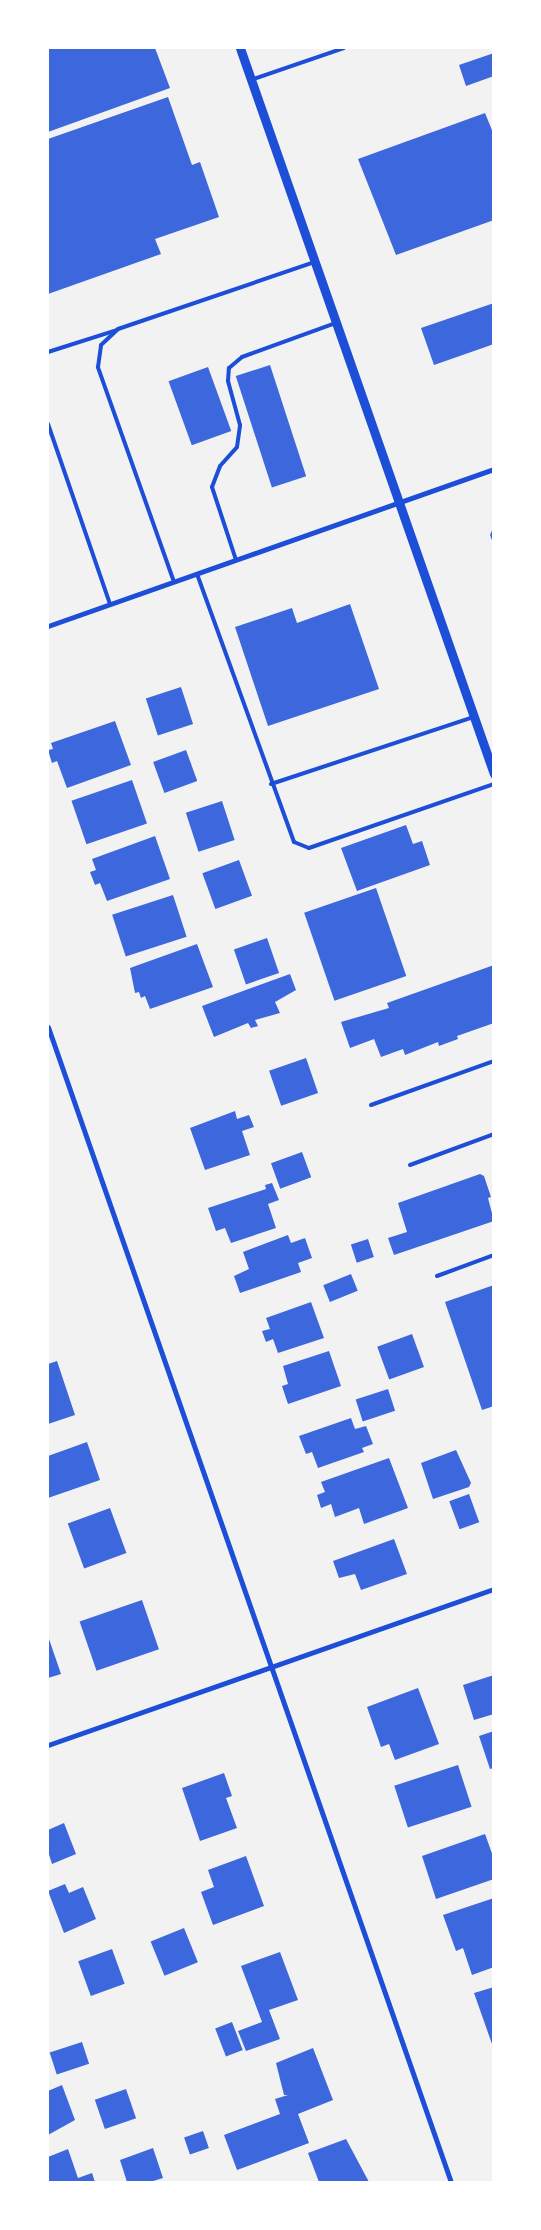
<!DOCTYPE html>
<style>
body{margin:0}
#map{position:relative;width:541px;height:2230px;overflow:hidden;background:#f2f2f2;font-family:"PT Sans Narrow",sans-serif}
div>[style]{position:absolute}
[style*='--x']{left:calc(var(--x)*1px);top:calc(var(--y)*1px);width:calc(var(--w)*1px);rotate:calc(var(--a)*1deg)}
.building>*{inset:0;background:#3d67dc;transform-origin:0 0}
.service>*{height:4px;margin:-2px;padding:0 2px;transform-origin:2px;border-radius:2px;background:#1d4ed8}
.minor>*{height:5px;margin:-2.5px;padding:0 2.5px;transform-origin:2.5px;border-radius:2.5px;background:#1d4ed8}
.tertiary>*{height:9px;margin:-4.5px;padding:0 4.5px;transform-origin:4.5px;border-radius:4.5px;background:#1d4ed8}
span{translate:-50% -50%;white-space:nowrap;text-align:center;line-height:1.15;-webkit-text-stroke:4px #fff;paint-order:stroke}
.frame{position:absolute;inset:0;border:49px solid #fff;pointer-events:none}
</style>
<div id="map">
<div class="building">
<i style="clip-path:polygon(48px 48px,155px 48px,170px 88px,48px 132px)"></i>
<i style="clip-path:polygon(494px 53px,494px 76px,466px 86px,459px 65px)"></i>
<i style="clip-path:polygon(168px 97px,192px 165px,200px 162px,219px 217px,155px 239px,161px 254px,48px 294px,48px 139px)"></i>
<i style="clip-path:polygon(485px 113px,494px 135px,494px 220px,396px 255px,358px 159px)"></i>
<i style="clip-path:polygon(494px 303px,494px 344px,434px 365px,421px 328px)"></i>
<i style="left:270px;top:365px;width:117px;height:36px;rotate:72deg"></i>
<i style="left:208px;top:367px;width:68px;height:42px;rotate:70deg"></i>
<i style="clip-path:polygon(494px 526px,494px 543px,493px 543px,490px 535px)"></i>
<i style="clip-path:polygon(350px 604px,379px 689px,268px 726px,235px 627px,292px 608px,297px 623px)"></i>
<i style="left:181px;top:687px;width:39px;height:37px;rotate:72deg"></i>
<i style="clip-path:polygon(115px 721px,131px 765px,67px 788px,57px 761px,52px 763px,48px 750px,53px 749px,51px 743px)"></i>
<i style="left:186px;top:750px;width:33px;height:35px;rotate:70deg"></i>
<i style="left:132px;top:780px;width:46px;height:64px;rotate:71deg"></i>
<i style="left:222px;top:801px;width:41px;height:38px;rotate:72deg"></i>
<i style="clip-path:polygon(406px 825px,413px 844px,422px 841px,430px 865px,357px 891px,341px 848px)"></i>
<i style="clip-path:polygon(155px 836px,170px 879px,107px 901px,100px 883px,95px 885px,90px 872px,96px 870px,92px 859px)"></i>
<i style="left:239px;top:860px;width:38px;height:39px;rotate:70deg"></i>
<i style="left:376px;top:888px;width:93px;height:76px;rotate:71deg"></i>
<i style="left:173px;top:895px;width:44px;height:64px;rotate:72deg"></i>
<i style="left:267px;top:938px;width:37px;height:35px;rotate:71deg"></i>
<i style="clip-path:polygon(197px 944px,213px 987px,150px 1009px,145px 996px,141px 998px,139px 992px,135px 993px,130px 968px)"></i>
<i style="clip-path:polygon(494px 965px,494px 1023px,457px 1036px,458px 1039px,439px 1046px,438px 1042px,405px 1055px,403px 1049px,381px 1057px,374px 1039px,350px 1048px,341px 1022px,389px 1008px,387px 1003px)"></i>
<i style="clip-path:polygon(290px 974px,296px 990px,275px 1002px,280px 1013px,255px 1020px,258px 1026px,251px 1028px,248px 1023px,214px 1037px,202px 1006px)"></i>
<i style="left:306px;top:1058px;width:37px;height:39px;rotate:71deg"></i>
<i style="clip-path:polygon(235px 1111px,237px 1119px,249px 1115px,254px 1127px,242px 1131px,250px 1155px,205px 1170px,190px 1128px)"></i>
<i style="left:302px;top:1152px;width:27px;height:33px;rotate:70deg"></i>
<i style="clip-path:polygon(480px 1174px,484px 1176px,491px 1197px,488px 1198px,494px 1221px,394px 1255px,388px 1238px,407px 1232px,398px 1203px)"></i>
<i style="clip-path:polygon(272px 1183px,279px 1200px,268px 1204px,276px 1228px,231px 1243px,225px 1228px,216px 1231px,208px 1208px,266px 1189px,265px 1185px)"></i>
<i style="clip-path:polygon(288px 1235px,291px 1243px,305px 1238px,312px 1258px,298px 1263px,301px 1272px,240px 1293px,234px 1276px,249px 1269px,243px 1252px)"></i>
<i style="left:368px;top:1239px;width:19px;height:18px;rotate:72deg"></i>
<i style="left:351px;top:1274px;width:18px;height:30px;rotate:68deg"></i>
<i style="clip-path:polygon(494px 1285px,494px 1406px,482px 1410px,445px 1302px)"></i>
<i style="clip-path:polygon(311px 1302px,324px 1338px,278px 1353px,273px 1339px,266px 1342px,262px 1331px,270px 1329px,266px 1318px)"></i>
<i style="left:412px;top:1334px;width:35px;height:37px;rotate:70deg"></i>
<i style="clip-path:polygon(329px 1351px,341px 1386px,288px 1404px,282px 1386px,288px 1384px,283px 1366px)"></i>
<i style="clip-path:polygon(57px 1361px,75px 1415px,48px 1424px,48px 1364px)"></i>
<i style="left:388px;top:1389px;width:23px;height:34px;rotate:72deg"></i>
<i style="clip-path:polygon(351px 1418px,355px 1429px,366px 1426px,373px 1444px,362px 1448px,364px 1452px,318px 1468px,312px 1452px,306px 1454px,299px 1436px)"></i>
<i style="clip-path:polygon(87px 1442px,100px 1480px,48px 1498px,48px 1456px)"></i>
<i style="clip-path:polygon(456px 1450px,471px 1483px,469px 1487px,433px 1499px,421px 1463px)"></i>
<i style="clip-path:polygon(389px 1458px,408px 1508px,364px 1524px,359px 1508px,335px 1517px,331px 1504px,321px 1508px,317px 1495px,325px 1492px,321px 1482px)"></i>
<i style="left:469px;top:1494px;width:30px;height:21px;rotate:70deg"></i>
<i style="left:110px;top:1508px;width:48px;height:45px;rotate:70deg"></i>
<i style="clip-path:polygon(394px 1539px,407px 1574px,361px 1590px,355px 1574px,339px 1578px,333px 1561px)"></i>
<i style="left:142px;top:1600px;width:52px;height:66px;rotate:71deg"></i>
<i style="clip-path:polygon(49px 1639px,61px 1674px,48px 1678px,48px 1640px)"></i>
<i style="clip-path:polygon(494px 1675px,494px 1714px,474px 1720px,463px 1685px)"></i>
<i style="clip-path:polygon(418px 1688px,439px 1744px,395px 1760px,389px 1744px,381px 1747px,367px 1707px)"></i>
<i style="clip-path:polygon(494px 1731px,494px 1768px,490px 1769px,479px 1736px)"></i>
<i style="left:458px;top:1765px;width:44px;height:67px;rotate:72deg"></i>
<i style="clip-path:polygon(224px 1773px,232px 1796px,226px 1798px,237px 1828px,200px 1841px,182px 1788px)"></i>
<i style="clip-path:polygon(64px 1823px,76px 1854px,52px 1864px,48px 1851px,48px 1830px)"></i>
<i style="clip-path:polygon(485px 1834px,494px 1859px,494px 1879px,436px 1899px,422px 1856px)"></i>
<i style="clip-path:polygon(246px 1856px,264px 1906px,213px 1925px,201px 1892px,214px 1887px,208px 1870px)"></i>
<i style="clip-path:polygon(65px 1884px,69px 1893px,83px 1887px,96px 1919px,64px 1933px,48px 1891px)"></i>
<i style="clip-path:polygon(494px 1898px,494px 1967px,472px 1975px,463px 1948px,456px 1951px,443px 1915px)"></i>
<i style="left:184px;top:1928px;width:37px;height:36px;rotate:68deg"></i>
<i style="left:112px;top:1949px;width:37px;height:36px;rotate:70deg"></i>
<i style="clip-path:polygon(280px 1952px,298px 2000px,269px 2010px,280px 2039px,246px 2051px,238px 2031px,262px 2022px,241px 1966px)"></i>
<i style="clip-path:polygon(494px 1987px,494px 2044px,492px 2044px,474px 1993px)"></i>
<i style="left:232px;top:2022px;width:30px;height:18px;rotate:69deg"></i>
<i style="left:82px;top:2042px;width:23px;height:34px;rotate:72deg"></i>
<i style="clip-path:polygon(313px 2048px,333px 2100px,298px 2114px,309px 2143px,237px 2170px,224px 2135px,280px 2114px,275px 2099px,288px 2095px,284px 2095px,276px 2063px)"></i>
<i style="clip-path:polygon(62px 2085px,75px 2120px,48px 2135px,48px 2091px)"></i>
<i style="left:126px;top:2089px;width:31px;height:33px;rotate:71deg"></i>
<i style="left:203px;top:2131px;width:18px;height:20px;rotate:71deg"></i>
<i style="clip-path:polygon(346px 2139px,369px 2182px,319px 2182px,308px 2153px)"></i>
<i style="clip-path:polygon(153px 2148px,163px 2178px,150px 2182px,127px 2182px,120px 2160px)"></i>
<i style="clip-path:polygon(68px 2149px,78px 2178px,92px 2173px,95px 2182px,48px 2182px,48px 2157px)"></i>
</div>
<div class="service">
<i style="--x:251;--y:80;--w:98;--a:-19"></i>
<i style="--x:48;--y:352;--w:72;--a:-17.7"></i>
<i style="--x:48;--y:424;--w:190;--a:71"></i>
<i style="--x:236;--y:560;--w:77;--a:-108.2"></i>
<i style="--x:212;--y:487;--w:22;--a:-69"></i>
<i style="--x:220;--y:466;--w:25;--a:-48"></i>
<i style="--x:237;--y:447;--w:22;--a:-82"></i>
<i style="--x:240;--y:425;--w:46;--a:-105.3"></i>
<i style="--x:228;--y:381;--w:13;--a:-86"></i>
<i style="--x:229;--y:368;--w:17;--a:-40"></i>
<i style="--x:242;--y:357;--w:100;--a:-19.9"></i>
<i style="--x:197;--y:574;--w:285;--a:70.1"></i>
<i style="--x:294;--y:842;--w:16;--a:22"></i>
<i style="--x:309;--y:848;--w:196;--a:-19.1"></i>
<i style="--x:174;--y:582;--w:228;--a:-109.5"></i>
<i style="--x:98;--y:367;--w:22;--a:-82"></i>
<i style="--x:101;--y:345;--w:23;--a:-43"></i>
<i style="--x:118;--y:329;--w:208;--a:-18.8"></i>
<i style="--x:271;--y:784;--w:213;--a:-18.3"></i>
<i style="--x:371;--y:1105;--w:131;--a:-19.7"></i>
<i style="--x:410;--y:1165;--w:90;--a:-20.3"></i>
<i style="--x:437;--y:1276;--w:61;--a:-20.2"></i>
</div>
<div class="minor">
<i style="--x:48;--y:626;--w:473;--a:-19.4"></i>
<i style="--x:48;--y:1027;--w:1223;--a:70.77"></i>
<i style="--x:48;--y:1745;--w:472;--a:-19.3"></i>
</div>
<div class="tertiary">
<i style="--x:240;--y:48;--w:769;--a:70.72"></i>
</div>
<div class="frame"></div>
</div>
